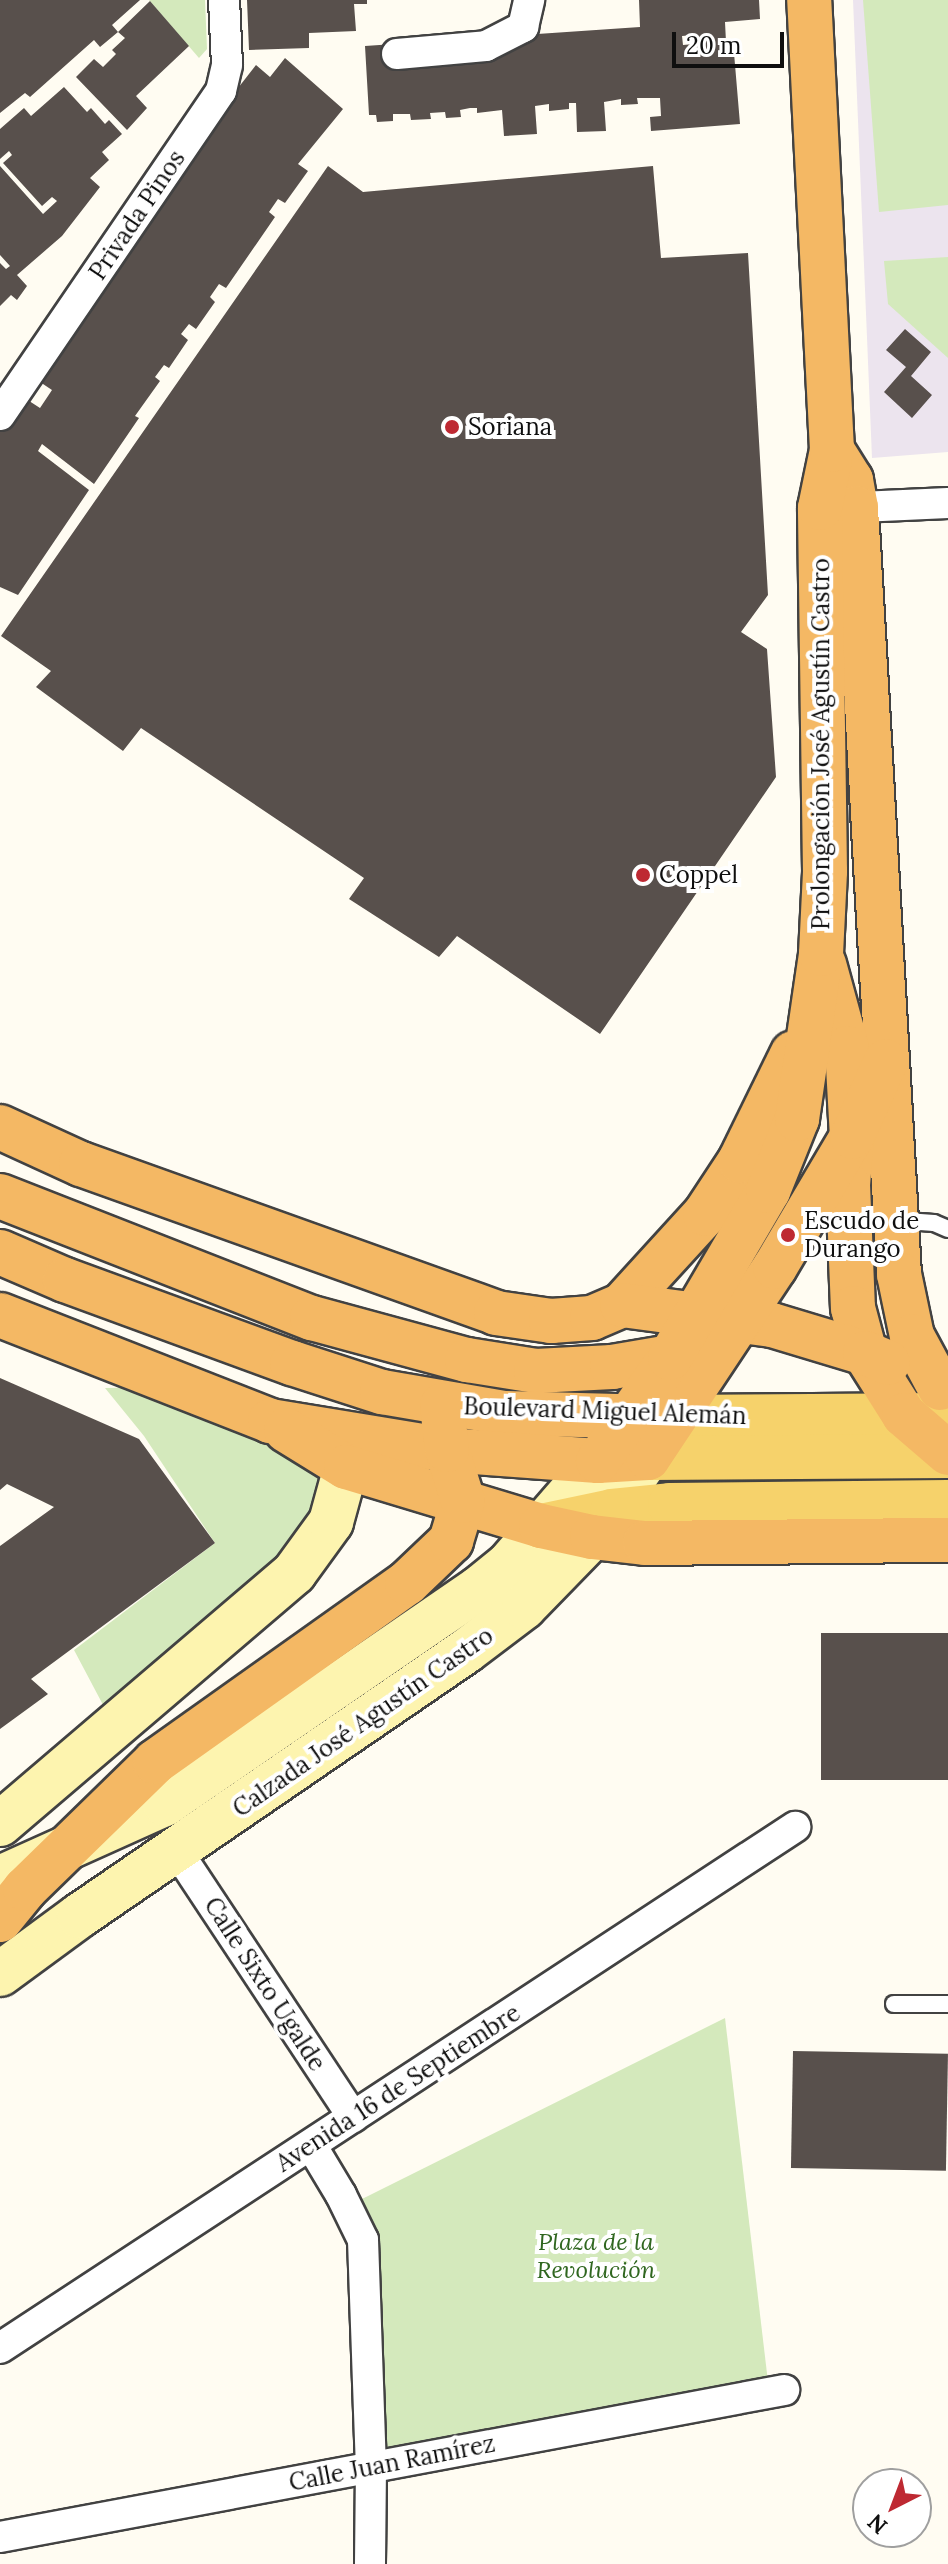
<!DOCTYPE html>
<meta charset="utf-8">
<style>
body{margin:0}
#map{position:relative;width:948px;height:2564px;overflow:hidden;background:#fffcf2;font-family:Lora,serif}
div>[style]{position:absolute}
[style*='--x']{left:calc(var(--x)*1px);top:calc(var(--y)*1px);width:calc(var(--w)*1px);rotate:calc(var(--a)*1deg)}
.industrial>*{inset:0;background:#ece4ee}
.green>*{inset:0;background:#d4e9bc}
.building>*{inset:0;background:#58504c;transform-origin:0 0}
.roads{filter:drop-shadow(2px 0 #424242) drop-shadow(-2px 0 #424242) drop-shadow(0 2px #424242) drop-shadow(0 -2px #424242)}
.service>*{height:16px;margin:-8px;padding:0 8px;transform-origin:8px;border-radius:8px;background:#fff}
.minor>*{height:30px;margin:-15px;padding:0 15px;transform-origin:15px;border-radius:15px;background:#fff}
.secondary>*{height:44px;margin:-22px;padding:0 22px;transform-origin:22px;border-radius:22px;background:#fdf4af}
.primary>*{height:44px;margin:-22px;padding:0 22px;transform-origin:22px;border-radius:22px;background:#f6d26b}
.trunk>*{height:44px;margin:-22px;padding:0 22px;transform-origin:22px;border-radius:22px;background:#f4b864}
.dots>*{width:22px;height:22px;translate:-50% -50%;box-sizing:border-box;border:4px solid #fff;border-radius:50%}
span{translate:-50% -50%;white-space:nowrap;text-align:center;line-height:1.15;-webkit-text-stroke:8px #fff;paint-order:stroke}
.street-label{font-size:24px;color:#0f0f0f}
.poi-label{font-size:24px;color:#0f0f0f}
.left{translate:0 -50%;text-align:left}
.park-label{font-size:24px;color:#306720;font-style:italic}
.north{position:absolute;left:852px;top:2468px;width:80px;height:80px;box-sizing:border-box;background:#fff;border:2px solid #9f9f9f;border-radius:50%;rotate:222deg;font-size:22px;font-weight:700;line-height:32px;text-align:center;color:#0f0f0f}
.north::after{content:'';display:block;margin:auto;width:28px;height:36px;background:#be2932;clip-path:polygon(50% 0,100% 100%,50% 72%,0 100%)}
.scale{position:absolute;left:672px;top:32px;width:112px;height:36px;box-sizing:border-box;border:4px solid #0f0f0f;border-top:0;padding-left:10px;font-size:24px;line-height:28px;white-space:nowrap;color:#0f0f0f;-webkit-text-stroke:6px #fff;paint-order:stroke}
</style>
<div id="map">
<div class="industrial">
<i style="clip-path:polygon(853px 0,948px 0,948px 452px,872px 458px)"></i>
</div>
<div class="green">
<i style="clip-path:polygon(149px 0,205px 0,207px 49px,199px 58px)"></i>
<i style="clip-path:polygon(863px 0,948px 0,948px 205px,879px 212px)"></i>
<i style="clip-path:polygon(948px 257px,948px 358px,888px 304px,884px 261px)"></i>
<i style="clip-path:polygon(162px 1387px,338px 1469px,326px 1521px,111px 1720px,74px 1650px,215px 1543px,144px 1436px,105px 1388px)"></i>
<i style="clip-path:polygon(725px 2018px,768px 2382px,376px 2458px,358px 2201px)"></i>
</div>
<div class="building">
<i style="clip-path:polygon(0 0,140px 0,112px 25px,118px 32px,150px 1px,189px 46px,136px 96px,147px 108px,127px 130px,76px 77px,94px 59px,103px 67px,116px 54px,112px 50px,125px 38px,118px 32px,100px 47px,94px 40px,30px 97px,25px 93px,0 113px)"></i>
<i style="clip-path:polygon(247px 0,367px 0,367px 4px,354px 4px,356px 31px,309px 33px,309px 48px,249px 50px)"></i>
<i style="clip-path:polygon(evenodd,639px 0,759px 0,760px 19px,725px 22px,726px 42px,733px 41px,740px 124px,651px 131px,650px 117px,661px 116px,660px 98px,637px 98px,638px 104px,621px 105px,621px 99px,604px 102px,606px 131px,577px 132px,576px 103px,569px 103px,569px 109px,549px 111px,549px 104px,535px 106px,537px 134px,504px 136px,502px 110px,477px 113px,477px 108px,470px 108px,460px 110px,461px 117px,446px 118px,445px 112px,430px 113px,431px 119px,411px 120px,410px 114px,393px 114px,393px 121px,377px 122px,376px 115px,369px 115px,365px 46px,640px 27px,639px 0,694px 35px,694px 44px,683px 45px,682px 36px,694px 35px)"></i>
<i style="clip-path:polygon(285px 58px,343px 109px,298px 164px,308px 171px,285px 203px,278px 199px,269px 212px,275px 217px,226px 288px,219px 284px,210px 297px,215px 302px,196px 329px,189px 324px,181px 334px,188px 340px,169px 368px,164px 365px,155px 377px,160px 381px,135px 416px,139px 418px,94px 484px,42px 444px,38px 451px,89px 490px,18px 595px,0 587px,0 427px,23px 397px,40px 408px,52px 390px,31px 376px,206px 129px,256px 65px,270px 77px)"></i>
<i style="clip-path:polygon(64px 87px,87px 112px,91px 108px,105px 124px,109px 120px,122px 134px,102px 152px,109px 160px,90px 178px,100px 187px,62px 236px,17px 275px,27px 286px,17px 300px,11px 295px,0 306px,0 263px,6px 269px,10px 266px,0 255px,0 166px,43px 214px,57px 201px,52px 197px,42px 206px,3px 163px,12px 155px,9px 151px,0 159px,0 129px,24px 108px,31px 116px)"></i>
<i style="clip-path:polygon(328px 166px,363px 192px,653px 166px,661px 258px,748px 253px,768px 595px,741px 632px,767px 649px,776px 777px,600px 1034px,457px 936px,439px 957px,349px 899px,364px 878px,141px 728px,123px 751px,36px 687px,51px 671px,1px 636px)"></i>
<i style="clip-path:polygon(905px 329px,931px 352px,911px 376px,932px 395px,912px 418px,884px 392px,906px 367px,886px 350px)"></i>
<i style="clip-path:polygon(0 1378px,139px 1439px,215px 1543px,31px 1679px,48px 1694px,0 1729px,0 1546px,54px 1507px,7px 1484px,0 1490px)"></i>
<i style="left:948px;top:1633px;width:147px;height:127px;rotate:90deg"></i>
<i style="left:793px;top:2051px;width:155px;height:117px;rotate:1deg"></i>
</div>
<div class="roads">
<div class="service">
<i style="--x:851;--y:1217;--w:83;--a:4.1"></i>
<i style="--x:934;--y:1223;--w:15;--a:23"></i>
<i style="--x:894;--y:2004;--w:54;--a:0"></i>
</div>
<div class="minor">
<i style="--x:397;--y:54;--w:89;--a:-5.1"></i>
<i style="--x:486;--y:46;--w:42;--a:-27.2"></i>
<i style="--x:523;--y:27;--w:28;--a:-77"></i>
<i style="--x:0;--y:415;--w:392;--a:-55.7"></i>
<i style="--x:221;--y:91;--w:27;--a:-77"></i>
<i style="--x:227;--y:65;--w:65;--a:-92.6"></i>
<i style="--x:838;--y:508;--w:110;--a:-2.6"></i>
<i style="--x:177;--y:1851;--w:319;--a:56.5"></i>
<i style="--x:311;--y:2145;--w:58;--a:59"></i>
<i style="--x:341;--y:2195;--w:50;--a:63.9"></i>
<i style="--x:363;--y:2240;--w:227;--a:88"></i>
<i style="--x:371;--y:2467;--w:97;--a:90.6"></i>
<i style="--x:0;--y:2348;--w:951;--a:-33.24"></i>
<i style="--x:0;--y:2537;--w:798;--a:-10.62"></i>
</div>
<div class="secondary">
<i style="--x:0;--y:1824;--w:387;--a:-40.5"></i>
<i style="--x:294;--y:1573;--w:63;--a:-54"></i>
<i style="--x:331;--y:1522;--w:57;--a:-74.7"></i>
<i style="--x:0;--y:1878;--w:181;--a:-24.2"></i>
<i style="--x:165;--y:1804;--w:380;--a:-34.5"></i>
<i style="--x:478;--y:1589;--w:38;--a:-39"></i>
<i style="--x:508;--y:1565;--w:138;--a:-49.1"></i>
<i style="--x:0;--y:1974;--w:98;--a:-36.3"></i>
<i style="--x:79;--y:1916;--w:469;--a:-34.4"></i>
<i style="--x:466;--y:1651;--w:73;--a:-37.2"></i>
<i style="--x:524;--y:1607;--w:98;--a:-45.8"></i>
<i style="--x:592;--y:1537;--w:97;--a:-54.7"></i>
</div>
<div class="primary">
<i style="--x:676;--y:1417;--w:272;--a:-0.4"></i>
<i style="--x:648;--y:1458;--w:300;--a:-0.4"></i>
<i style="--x:541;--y:1526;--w:73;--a:-11.9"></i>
<i style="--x:612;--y:1511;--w:58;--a:-5.9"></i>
<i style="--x:670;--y:1505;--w:278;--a:-0.6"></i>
</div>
<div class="trunk">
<i style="--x:832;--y:450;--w:36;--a:58"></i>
<i style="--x:851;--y:480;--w:28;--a:80"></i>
<i style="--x:856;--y:508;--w:767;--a:86.79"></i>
<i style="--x:899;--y:1274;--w:63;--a:78.2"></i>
<i style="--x:912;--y:1336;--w:59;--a:61.7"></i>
<i style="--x:824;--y:964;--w:87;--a:74.7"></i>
<i style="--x:847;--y:1048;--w:89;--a:86.8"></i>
<i style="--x:852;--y:1137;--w:48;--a:94.8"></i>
<i style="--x:848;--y:1185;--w:123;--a:87.7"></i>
<i style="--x:853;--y:1308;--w:47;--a:75.1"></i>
<i style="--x:865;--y:1353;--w:73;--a:57.8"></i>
<i style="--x:904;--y:1415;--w:58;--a:40.8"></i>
<i style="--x:0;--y:1127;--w:89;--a:24.6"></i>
<i style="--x:81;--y:1164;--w:441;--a:19.7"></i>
<i style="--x:496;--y:1313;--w:56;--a:8.3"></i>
<i style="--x:551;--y:1321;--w:41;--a:-4.2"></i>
<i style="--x:592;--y:1318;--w:33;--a:-23"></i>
<i style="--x:622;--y:1305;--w:123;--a:-47.6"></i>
<i style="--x:705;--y:1214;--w:64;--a:-56.6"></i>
<i style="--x:740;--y:1161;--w:120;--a:-63.9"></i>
<i style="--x:0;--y:1196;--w:335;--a:21.4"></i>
<i style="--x:312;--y:1318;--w:161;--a:15.2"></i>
<i style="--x:467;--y:1360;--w:70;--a:9.1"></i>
<i style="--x:536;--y:1371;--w:76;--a:-3"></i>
<i style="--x:612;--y:1367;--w:76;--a:-9.8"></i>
<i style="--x:0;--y:1252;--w:71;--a:23.3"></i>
<i style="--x:65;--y:1280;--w:242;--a:20.1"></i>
<i style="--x:292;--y:1363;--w:95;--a:17.9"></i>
<i style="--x:382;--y:1392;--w:125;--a:9.7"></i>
<i style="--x:505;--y:1413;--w:149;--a:1.5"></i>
<i style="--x:622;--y:1305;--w:151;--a:7.6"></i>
<i style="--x:772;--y:1325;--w:97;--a:16.8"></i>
<i style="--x:865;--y:1353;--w:25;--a:23"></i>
<i style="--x:0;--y:1315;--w:290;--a:21.4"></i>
<i style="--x:270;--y:1421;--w:179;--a:9.3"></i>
<i style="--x:447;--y:1450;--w:151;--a:4.2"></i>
<i style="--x:598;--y:1461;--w:50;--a:-3.4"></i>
<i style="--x:648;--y:1458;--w:229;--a:-56.4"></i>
<i style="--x:775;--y:1267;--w:151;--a:-59.4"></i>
<i style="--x:852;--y:1137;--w:83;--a:-65.9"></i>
<i style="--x:286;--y:1430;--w:70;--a:31.7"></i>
<i style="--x:346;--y:1467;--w:204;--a:16.8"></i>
<i style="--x:541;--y:1526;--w:52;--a:12.2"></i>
<i style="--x:592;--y:1537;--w:53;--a:6.5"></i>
<i style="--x:645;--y:1543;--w:303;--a:-0.6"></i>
<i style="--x:598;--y:1461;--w:126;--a:-55"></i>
<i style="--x:670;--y:1358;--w:194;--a:-59.6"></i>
<i style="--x:768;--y:1191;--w:78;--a:-68.1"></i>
<i style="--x:797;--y:1119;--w:167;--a:-81.7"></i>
<i style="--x:821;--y:954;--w:83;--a:-87.2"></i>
<i style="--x:825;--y:871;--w:363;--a:-90.8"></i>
<i style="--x:820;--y:508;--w:59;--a:-78.3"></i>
<i style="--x:832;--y:450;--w:451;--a:-92.9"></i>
<i style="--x:0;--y:1920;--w:40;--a:-51"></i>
<i style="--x:25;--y:1889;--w:182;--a:-44.3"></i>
<i style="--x:155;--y:1762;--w:309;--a:-35.4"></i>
<i style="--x:407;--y:1583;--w:61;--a:-43.7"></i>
<i style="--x:451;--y:1541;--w:42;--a:-73.3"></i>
<i style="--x:463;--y:1501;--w:53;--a:-107.4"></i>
<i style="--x:447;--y:1450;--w:45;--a:-96.3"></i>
</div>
</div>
<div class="dots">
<i style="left:452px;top:427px;background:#be2932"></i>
<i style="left:643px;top:875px;background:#be2932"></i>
<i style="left:788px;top:1235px;background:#be2932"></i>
</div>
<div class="street-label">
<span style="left:137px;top:215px;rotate:-56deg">Privada Pinos</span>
<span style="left:821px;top:744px;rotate:-90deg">Prolongación José Agustín Castro</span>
<span style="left:605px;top:1411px;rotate:2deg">Boulevard Miguel Alemán</span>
<span style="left:363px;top:1722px;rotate:-35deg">Calzada José Agustín Castro</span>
<span style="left:265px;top:1984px;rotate:57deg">Calle Sixto Ugalde</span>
<span style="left:398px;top:2088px;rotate:-33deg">Avenida 16 de Septiembre</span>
<span style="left:392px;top:2463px;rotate:-11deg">Calle Juan Ramírez</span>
</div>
<div class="poi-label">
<span class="left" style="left:468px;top:427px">Soriana</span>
<span class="left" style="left:659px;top:875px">Coppel</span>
<span class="left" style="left:804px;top:1235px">Escudo de<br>Durango</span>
</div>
<div class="park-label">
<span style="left:596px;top:2256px">Plaza de la<br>Revolución</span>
</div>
<div class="north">N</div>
<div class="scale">20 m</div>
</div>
